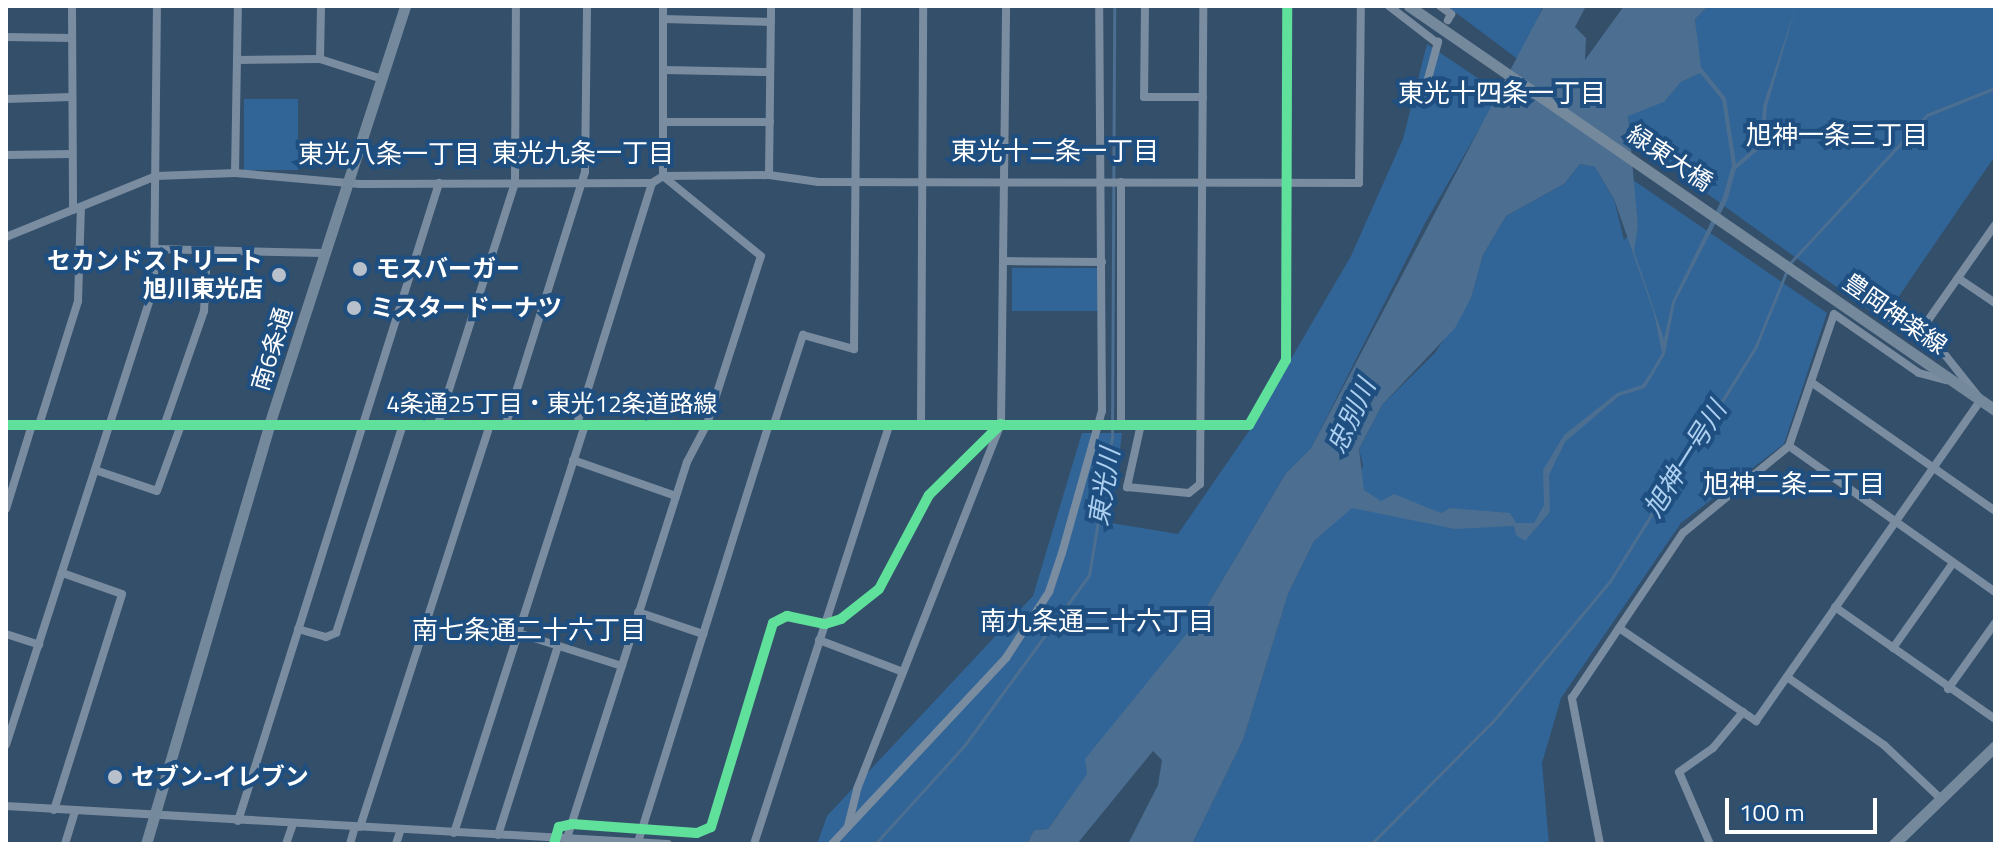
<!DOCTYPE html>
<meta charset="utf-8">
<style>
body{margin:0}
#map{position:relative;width:2001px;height:850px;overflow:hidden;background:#344f6a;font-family:"Titillium Web","Noto Sans JP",sans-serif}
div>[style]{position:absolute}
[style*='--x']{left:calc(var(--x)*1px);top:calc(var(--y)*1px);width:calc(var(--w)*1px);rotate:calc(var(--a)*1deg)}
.green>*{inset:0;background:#316597;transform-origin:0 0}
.water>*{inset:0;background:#4b6e91}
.stream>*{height:3px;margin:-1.5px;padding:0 1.5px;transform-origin:1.5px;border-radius:1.5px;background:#4b6e91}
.street>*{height:8px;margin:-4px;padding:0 4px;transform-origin:4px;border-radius:4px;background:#7a8ca0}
.secondary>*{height:11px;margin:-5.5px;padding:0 5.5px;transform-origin:5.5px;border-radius:5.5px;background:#75899d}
.cycleway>*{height:10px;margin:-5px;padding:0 5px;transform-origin:5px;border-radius:5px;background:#60e19b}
.dots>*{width:22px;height:22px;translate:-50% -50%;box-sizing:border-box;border:4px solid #1e4f80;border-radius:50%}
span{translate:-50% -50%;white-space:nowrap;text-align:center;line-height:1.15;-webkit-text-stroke:8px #1e4f80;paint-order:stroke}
.street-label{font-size:24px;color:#fff}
.poi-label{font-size:24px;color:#fff;font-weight:700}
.right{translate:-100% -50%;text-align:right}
.left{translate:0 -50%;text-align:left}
.neighbourhood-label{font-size:26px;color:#fff}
.water-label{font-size:26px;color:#add0f0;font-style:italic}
.frame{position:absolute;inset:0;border:8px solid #fff;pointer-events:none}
.scale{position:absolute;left:1725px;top:798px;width:152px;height:36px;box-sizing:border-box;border:4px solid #fff;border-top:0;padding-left:10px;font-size:24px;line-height:28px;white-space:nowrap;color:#fff;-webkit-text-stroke:6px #1e4f80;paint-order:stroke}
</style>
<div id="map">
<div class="green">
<i style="clip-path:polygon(1447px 6px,1543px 6px,1519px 60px)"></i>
<i style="clip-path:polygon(1708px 6px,1995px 6px,1995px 156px,1886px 315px,1874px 314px,1630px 138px,1628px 115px,1663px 102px,1681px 82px,1700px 72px,1695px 19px)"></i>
<i style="clip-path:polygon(1427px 44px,1500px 93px,1425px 223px,1311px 448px,1286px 473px,1201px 616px,1048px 829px,1034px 830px,1027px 844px,817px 844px,827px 816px,1033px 596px,1082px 433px,1122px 433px,1111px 523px,1178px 534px,1249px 431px,1351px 256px,1403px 139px)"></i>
<i style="left:298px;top:99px;width:71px;height:54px;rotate:90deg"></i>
<i style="clip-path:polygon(1580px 164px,1595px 167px,1614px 199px,1624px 240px,1638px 226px,1633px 180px,1827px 313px,1784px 444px,1681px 523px,1561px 698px,1542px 763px,1549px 844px,1192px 844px,1243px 740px,1288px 594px,1314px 541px,1352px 507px,1363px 465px,1359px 449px,1382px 405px,1435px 353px,1471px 298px,1483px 255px,1506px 216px,1564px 184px)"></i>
<i style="left:1012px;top:268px;width:86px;height:43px"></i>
</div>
<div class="water">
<i style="clip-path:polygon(evenodd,1544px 6px,1586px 6px,1575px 27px,1586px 38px,1585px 60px,1624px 6px,1708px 6px,1695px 19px,1701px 67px,1726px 98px,1736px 164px,1761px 142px,1763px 106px,1796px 6px,1767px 106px,1764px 145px,1736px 169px,1727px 201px,1675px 302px,1665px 354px,1645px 388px,1619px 396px,1565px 442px,1549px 475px,1550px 512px,1525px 541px,1516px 535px,1514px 526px,1455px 529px,1352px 508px,1314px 541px,1288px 594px,1243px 740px,1192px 844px,1128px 844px,1158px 785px,1162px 760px,1153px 751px,1077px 844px,1027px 844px,1034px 830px,1048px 829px,1087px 774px,1085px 759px,1201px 616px,1286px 473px,1311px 448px,1544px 6px,1700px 73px,1722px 100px,1732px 165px,1723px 197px,1672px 302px,1664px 339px,1634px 251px,1638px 226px,1628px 116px,1664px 102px,1681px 82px,1700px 73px,1544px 6px,1580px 164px,1595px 167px,1614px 199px,1654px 313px,1662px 353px,1651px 372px,1642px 385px,1617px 393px,1564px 435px,1543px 470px,1544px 505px,1534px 523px,1516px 523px,1510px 513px,1450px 508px,1441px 513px,1394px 494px,1381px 501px,1364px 490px,1359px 449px,1382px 405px,1455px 328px,1471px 298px,1483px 255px,1506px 216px,1564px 184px,1580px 164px)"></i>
</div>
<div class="stream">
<i style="--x:1790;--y:263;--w:202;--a:-47.2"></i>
<i style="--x:1927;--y:115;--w:73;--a:-21.7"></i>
<i style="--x:875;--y:844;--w:132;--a:-47.8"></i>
<i style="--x:964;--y:746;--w:212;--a:-53.8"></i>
<i style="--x:1089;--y:575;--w:139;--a:-80.5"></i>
<i style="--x:1112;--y:438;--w:432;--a:-89.7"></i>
<i style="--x:1371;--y:844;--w:176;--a:-45.2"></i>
<i style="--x:1495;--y:719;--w:180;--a:-50.2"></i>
<i style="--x:1610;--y:581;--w:277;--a:-58.1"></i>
<i style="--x:1756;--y:346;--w:82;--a:-67.8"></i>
</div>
<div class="street">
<i style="--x:72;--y:6;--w:204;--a:89.7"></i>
<i style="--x:1145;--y:6;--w:91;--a:90.6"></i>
<i style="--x:1144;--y:97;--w:59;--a:0"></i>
<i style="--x:1389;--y:6;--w:61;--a:37.6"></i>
<i style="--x:1440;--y:6;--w:14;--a:36"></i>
<i style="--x:1451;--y:14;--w:7;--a:117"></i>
<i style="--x:663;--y:19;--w:108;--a:1.6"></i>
<i style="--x:6;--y:37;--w:66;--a:0.9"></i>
<i style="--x:320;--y:59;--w:53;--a:-88.9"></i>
<i style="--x:237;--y:60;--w:83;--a:-0.7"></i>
<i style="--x:320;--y:59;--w:62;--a:17.9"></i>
<i style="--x:664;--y:70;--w:106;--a:1.1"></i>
<i style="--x:1426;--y:86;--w:46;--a:-74.7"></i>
<i style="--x:6;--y:99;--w:66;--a:-1.7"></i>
<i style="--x:663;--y:122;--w:107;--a:0"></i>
<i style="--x:6;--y:155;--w:66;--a:-0.9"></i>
<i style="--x:235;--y:173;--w:167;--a:-89"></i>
<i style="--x:769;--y:175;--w:169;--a:-89.3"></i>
<i style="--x:6;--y:237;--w:162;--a:-22.1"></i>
<i style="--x:156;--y:176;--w:79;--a:-2.2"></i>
<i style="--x:235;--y:173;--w:125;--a:5"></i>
<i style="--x:360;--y:184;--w:292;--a:-0.2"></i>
<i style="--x:652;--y:183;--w:13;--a:-32"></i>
<i style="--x:663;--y:176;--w:106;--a:-0.5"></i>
<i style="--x:769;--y:175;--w:50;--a:8"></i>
<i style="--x:819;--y:182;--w:540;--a:0.11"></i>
<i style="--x:1359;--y:183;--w:177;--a:-89.4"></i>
<i style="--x:155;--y:249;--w:168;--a:1.4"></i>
<i style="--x:1004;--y:261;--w:98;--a:0.6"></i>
<i style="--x:1958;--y:278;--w:45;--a:34"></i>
<i style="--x:1917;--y:336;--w:136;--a:-54.9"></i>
<i style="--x:1811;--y:382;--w:225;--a:35"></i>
<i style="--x:438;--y:424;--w:253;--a:-72.3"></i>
<i style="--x:515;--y:183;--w:177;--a:-89.7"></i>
<i style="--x:506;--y:424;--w:264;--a:-72.6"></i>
<i style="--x:585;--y:172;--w:166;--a:-89.3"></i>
<i style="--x:577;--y:424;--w:252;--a:-72.7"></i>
<i style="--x:774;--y:424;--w:94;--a:-72"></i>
<i style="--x:803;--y:335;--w:53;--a:15.4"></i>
<i style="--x:854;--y:349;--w:343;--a:-89.5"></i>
<i style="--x:1121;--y:424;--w:242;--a:-90"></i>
<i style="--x:1141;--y:424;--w:65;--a:102.5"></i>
<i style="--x:1127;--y:487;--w:62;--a:5.5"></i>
<i style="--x:1189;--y:493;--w:14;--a:-39"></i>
<i style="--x:1200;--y:484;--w:478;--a:-89.6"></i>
<i style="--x:6;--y:425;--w:1243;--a:0"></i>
<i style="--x:1249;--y:425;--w:75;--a:-60.4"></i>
<i style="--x:1286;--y:360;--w:354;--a:-89.8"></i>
<i style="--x:39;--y:425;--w:130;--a:-72.5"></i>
<i style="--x:78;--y:301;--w:94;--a:-88.2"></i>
<i style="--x:921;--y:425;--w:419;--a:-89.7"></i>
<i style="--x:164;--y:426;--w:122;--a:-70.8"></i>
<i style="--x:204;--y:311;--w:61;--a:-87.2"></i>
<i style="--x:1789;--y:446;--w:252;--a:35.3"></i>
<i style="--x:573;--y:460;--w:109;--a:19.3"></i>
<i style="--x:95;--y:470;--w:65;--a:18.7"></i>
<i style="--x:157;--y:491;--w:70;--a:-70"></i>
<i style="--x:6;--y:509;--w:88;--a:-72.8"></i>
<i style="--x:1835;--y:607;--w:195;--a:35"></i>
<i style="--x:638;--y:612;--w:69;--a:18.7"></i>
<i style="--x:1619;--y:628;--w:166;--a:34.2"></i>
<i style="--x:1756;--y:721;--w:392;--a:-55"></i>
<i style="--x:1981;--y:400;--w:56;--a:-128.5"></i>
<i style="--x:1946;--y:356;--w:71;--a:-145.9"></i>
<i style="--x:298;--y:629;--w:29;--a:16"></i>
<i style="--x:326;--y:637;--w:11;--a:-22"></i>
<i style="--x:336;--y:633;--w:219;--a:-72.2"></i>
<i style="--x:518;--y:633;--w:109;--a:17.6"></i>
<i style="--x:6;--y:634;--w:35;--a:18"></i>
<i style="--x:819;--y:640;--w:90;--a:20.9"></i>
<i style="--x:1893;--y:648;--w:104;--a:-54.8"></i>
<i style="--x:1787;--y:677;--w:118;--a:35"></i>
<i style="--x:1884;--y:745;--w:77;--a:43.4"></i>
<i style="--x:1948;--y:689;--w:81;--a:-54.5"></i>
<i style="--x:6;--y:745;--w:481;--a:-72.1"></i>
<i style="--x:154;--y:287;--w:281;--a:-89.4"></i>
<i style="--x:6;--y:806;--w:663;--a:3.29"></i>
<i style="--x:54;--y:810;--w:226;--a:-72.5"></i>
<i style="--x:122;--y:594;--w:64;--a:-160.7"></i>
<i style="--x:238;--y:821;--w:669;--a:-72.51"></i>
<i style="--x:848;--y:826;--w:38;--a:-76"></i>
<i style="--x:857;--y:789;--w:392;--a:-68.5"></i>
<i style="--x:1001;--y:424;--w:418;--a:-89.3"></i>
<i style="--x:360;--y:827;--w:423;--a:-72.1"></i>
<i style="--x:454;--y:833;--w:429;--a:-72.2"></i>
<i style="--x:498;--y:835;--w:198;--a:-72.4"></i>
<i style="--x:567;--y:838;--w:395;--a:-72.3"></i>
<i style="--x:687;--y:462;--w:43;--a:-62.2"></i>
<i style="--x:707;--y:424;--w:176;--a:-72.2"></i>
<i style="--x:761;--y:256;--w:127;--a:-140.8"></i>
<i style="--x:663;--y:176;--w:170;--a:-90"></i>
<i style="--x:638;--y:842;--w:438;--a:-72.6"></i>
<i style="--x:65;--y:844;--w:34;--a:-73"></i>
<i style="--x:286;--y:844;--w:21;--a:-71"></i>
<i style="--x:350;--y:844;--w:18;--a:-74"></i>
<i style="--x:396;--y:844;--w:16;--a:-72"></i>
<i style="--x:754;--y:844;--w:440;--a:-72.1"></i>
<i style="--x:832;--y:844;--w:255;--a:-46.9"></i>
<i style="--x:1006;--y:658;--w:79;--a:-56.9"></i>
<i style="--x:1049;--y:592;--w:41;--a:-71.6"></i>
<i style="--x:1062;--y:553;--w:148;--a:-74.3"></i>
<i style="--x:1102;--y:411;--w:405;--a:-90.4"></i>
<i style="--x:1600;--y:844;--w:149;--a:-100.9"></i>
<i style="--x:1572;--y:698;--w:199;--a:-56.1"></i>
<i style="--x:1683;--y:533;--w:137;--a:-39.4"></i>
<i style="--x:1789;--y:446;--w:139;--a:-71.2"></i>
<i style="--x:1834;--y:314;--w:103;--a:34.8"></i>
<i style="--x:1919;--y:373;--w:28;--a:15"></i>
<i style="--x:1710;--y:844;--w:78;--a:-113.3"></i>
<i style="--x:1679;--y:772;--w:42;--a:-35.2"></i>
<i style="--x:1713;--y:748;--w:47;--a:-50.2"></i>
</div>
<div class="secondary">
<i style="--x:1409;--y:6;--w:712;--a:34.58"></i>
<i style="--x:146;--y:844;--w:437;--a:-73.6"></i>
<i style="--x:269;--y:425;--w:441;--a:-72"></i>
<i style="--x:1894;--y:844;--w:141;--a:-44.1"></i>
</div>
<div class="cycleway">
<i style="--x:6;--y:425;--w:1243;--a:0"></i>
<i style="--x:1249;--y:425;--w:75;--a:-60.4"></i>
<i style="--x:1286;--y:360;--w:354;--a:-89.8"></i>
<i style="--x:554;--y:844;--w:18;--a:-74"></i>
<i style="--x:559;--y:827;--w:13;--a:-13"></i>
<i style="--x:572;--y:824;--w:125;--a:4.1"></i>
<i style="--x:697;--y:833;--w:15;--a:-23"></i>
<i style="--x:711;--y:827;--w:213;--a:-73.1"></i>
<i style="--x:773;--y:623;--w:16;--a:-27"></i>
<i style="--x:787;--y:616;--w:39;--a:12"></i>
<i style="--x:825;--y:624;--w:17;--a:-17"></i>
<i style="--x:841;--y:619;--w:48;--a:-38.3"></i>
<i style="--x:879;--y:589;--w:106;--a:-62"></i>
<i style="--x:929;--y:495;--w:101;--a:-44.6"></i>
</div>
<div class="dots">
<i style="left:360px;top:269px;background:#b8c1cb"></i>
<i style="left:279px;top:275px;background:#b8c1cb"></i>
<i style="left:354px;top:308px;background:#b8c1cb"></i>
<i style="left:115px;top:777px;background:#b8c1cb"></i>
</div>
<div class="street-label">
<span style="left:1670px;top:158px;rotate:34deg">緑東大橋</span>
<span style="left:1895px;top:314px;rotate:35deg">豊岡神楽線</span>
<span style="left:272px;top:349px;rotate:-73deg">南6条通</span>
<span style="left:552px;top:404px">4条通25丁目・東光12条道路線</span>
</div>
<div class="poi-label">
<span class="right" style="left:263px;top:275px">セカンドストリート<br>旭川東光店</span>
<span class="left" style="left:376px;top:269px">モスバーガー</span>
<span class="left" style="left:370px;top:308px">ミスタードーナツ</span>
<span class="left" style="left:131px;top:777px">セブン-イレブン</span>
</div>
<div class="neighbourhood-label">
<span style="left:1502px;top:93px">東光十四条一丁目</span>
<span style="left:1837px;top:135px">旭神一条三丁目</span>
<span style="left:1055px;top:151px">東光十二条一丁目</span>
<span style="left:583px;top:153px">東光九条一丁目</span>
<span style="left:389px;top:154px">東光八条一丁目</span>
<span style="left:1794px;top:484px">旭神二条二丁目</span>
<span style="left:1097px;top:621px">南九条通二十六丁目</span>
<span style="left:529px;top:630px">南七条通二十六丁目</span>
</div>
<div class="water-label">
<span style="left:1351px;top:416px;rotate:-65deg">忠別川</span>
<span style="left:1685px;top:459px;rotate:-58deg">旭神一号川</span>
<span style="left:1104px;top:487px;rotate:-81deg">東光川</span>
</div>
<div class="frame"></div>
<div class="scale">100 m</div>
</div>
